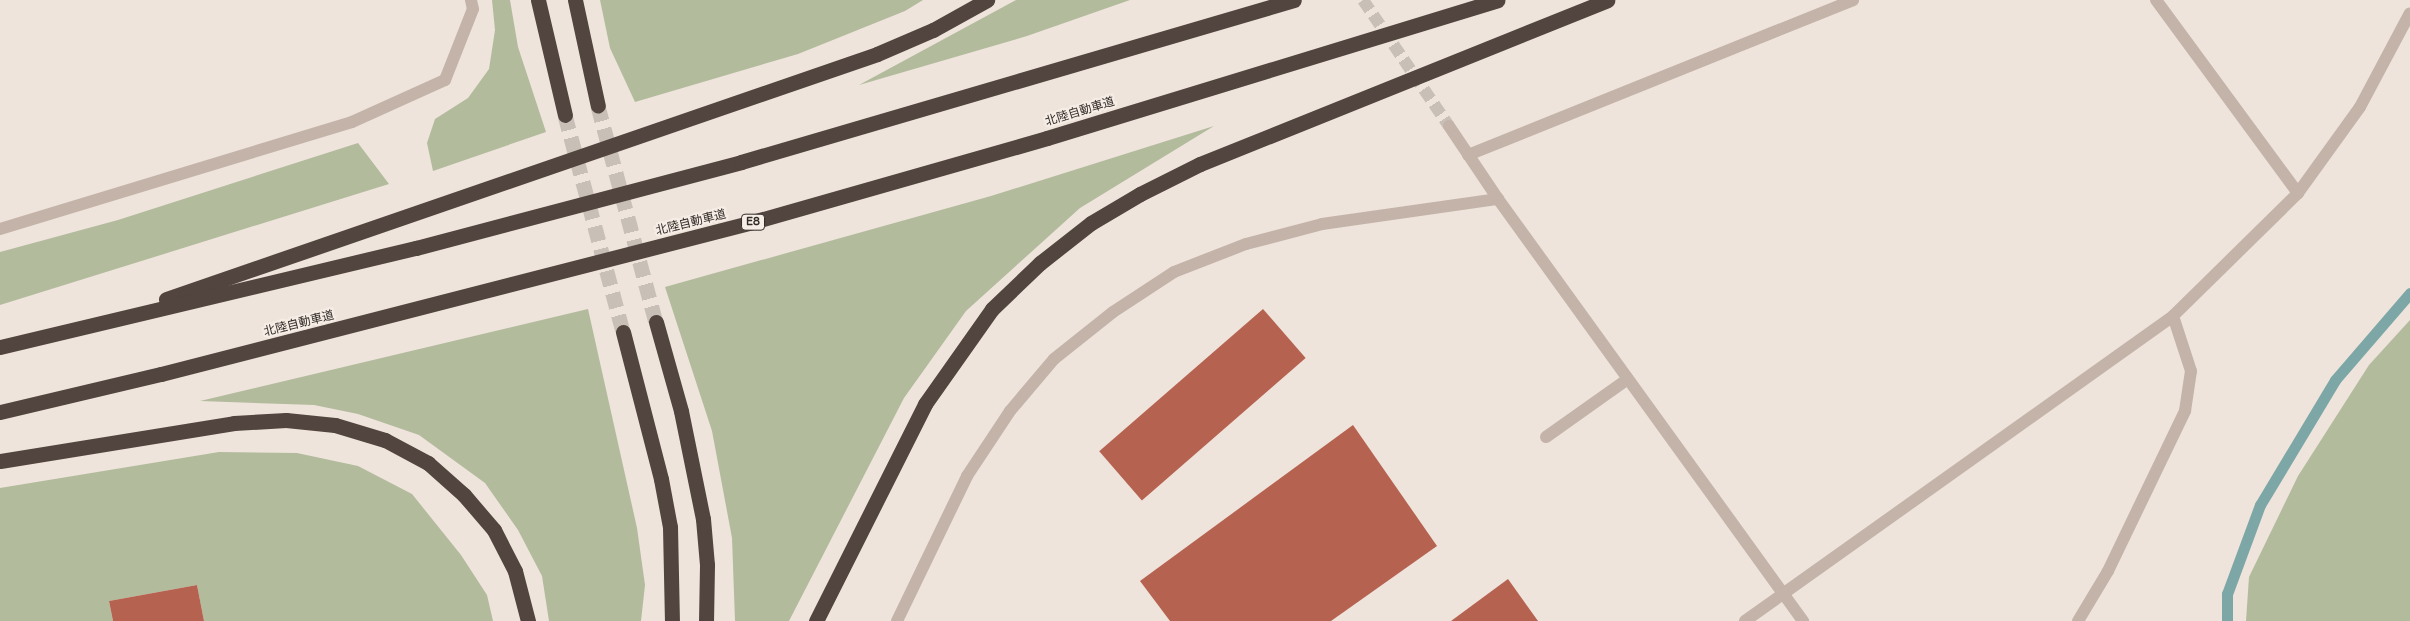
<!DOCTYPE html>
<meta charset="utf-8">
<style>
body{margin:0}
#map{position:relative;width:2410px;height:621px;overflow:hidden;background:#eee4db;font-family:"Varela Round","Noto Sans JP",sans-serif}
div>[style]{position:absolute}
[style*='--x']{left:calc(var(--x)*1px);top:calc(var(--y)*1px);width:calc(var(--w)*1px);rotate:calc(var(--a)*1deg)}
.green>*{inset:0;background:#b3bb9d}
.stream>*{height:11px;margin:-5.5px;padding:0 5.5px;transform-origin:5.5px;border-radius:5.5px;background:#7da7a6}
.building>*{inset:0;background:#b66250;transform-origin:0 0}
.minor-tunnel>*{height:12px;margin-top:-6px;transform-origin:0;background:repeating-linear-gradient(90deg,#c8bfb7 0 12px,transparent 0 18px)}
.highway-tunnel>*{height:15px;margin-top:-7.5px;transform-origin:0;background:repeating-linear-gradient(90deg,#c8bfb7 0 15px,transparent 0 23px)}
.minor>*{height:12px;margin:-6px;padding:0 6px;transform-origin:6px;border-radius:6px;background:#c4b3a8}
.highway>*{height:15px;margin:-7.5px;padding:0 7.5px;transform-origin:7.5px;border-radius:7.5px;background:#52443f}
span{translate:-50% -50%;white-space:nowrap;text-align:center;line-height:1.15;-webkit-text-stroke:4px #f6eee6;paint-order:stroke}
.shield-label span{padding:1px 4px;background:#f6eee6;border:1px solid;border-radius:4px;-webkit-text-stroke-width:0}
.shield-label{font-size:11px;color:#322a27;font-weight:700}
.street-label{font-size:12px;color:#322a27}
</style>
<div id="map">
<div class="green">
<i style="clip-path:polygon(492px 0,510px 0,518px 47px,546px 132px,433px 171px,427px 143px,435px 119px,468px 98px,489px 69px,495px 30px)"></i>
<i style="clip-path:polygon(600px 0,923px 0,905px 11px,798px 54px,635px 102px,610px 48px)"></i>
<i style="clip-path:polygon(1016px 0,1130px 0,1027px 36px,859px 85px)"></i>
<i style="clip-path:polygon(1214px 126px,1080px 208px,966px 311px,904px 398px,789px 621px,735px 621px,732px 538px,712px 431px,665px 287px,991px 196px)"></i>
<i style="clip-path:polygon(358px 143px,389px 184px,0 305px,0 252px,118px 220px)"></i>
<i style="clip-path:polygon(588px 309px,637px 528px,645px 585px,641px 621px,549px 621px,542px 576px,518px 530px,485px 483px,419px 435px,358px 414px,314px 405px,200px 401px)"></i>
<i style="clip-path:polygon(2410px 320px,2410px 621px,2246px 621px,2249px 577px,2298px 476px,2369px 365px)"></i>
<i style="clip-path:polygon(219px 452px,297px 453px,358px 466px,412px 494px,461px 555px,487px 595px,493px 621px,204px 621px,197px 585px,109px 601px,113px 621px,0 621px,0 488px)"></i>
</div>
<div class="stream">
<i style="--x:2227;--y:621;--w:27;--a:-90"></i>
<i style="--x:2227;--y:594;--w:95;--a:-69.7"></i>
<i style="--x:2260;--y:505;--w:146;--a:-59"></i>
<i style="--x:2335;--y:380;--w:115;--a:-49.2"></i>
</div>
<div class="building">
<i style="left:1263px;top:309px;width:65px;height:217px;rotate:49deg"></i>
<i style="clip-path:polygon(1353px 425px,1437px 546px,1331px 621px,1170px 621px,1140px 581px)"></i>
<i style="clip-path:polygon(1508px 579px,1538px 621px,1451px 621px)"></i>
<i style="clip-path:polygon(197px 585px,204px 621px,113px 621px,109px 601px)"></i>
</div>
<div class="minor-tunnel">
<i style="--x:1363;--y:0;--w:153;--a:55.7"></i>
</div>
<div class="highway-tunnel">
<i style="--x:598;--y:106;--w:224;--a:75"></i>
<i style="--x:565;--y:115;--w:225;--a:75"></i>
</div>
<div class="minor">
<i style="--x:2156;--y:0;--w:240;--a:53.7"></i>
<i style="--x:1449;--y:126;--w:88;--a:56.1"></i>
<i style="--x:1498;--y:199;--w:521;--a:54.14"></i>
<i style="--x:1468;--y:155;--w:415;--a:-21.9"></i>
<i style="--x:0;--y:229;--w:368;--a:-16.9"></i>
<i style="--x:352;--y:122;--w:102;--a:-24.3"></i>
<i style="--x:445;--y:80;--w:76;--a:-68.5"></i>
<i style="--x:473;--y:9;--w:9;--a:-103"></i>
<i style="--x:1546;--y:437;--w:100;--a:-35.3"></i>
<i style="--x:897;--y:621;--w:161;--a:-64.2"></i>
<i style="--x:967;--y:476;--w:78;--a:-56.5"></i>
<i style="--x:1010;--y:411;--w:68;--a:-49.8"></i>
<i style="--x:1054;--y:359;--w:75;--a:-38.5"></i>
<i style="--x:1113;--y:312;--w:73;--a:-33.3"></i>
<i style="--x:1174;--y:272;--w:77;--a:-21.3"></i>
<i style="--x:1246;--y:244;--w:79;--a:-14.7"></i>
<i style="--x:1322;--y:224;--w:178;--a:-8.1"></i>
<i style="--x:1745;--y:621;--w:526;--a:-35.47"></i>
<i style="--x:2078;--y:621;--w:58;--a:-59"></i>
<i style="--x:2108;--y:571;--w:178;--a:-64.3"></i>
<i style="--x:2185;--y:411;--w:40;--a:-81.5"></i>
<i style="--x:2191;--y:371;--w:58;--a:-108.1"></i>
<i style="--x:2173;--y:316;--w:175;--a:-44.5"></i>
<i style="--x:2298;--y:193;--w:106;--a:-54.2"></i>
<i style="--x:2360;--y:107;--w:106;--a:-62"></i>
</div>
<div class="highway">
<i style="--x:538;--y:0;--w:118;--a:76.8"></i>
<i style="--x:575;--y:0;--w:108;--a:77.8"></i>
<i style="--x:166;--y:299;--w:752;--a:-19.01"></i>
<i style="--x:877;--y:54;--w:61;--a:-23.2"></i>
<i style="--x:933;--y:30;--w:62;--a:-29.1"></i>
<i style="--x:656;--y:322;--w:92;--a:74.3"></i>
<i style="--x:681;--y:411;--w:110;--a:78.5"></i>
<i style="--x:703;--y:519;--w:46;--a:85"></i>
<i style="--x:707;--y:565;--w:56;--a:91"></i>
<i style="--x:623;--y:332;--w:152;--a:75.5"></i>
<i style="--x:661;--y:479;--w:49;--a:79.4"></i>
<i style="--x:670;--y:527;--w:94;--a:88.8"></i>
<i style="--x:0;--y:347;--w:428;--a:-13.4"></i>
<i style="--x:416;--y:248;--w:336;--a:-14.8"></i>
<i style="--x:741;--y:162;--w:576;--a:-16.33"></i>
<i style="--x:0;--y:412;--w:165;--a:-13.3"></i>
<i style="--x:161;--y:374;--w:607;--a:-14.4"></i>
<i style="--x:749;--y:223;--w:310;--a:-15.9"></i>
<i style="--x:1047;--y:138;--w:471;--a:-17"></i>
<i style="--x:0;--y:461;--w:237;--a:-9.2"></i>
<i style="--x:234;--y:423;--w:52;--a:-3.3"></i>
<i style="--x:286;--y:420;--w:49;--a:5.8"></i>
<i style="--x:335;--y:425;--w:52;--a:16.7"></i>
<i style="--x:385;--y:440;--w:49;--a:28.1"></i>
<i style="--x:428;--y:463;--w:48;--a:41.6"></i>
<i style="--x:464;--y:495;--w:46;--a:49.4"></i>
<i style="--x:494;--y:530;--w:46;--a:62.9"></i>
<i style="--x:515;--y:571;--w:52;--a:75.4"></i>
<i style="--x:816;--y:621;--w:243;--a:-63.3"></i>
<i style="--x:925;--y:404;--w:116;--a:-54.8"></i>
<i style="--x:992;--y:309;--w:66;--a:-43.8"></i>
<i style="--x:1040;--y:263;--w:65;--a:-38.1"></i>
<i style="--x:1091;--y:223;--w:57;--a:-30.6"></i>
<i style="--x:1140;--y:194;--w:67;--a:-26.6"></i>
<i style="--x:1200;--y:164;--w:439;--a:-21.9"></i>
</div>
<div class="shield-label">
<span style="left:753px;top:222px">E8</span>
</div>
<div class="street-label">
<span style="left:1080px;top:112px;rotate:-17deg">北陸自動車道</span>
<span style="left:691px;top:223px;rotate:-14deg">北陸自動車道</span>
<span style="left:299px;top:324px;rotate:-14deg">北陸自動車道</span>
</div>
</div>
